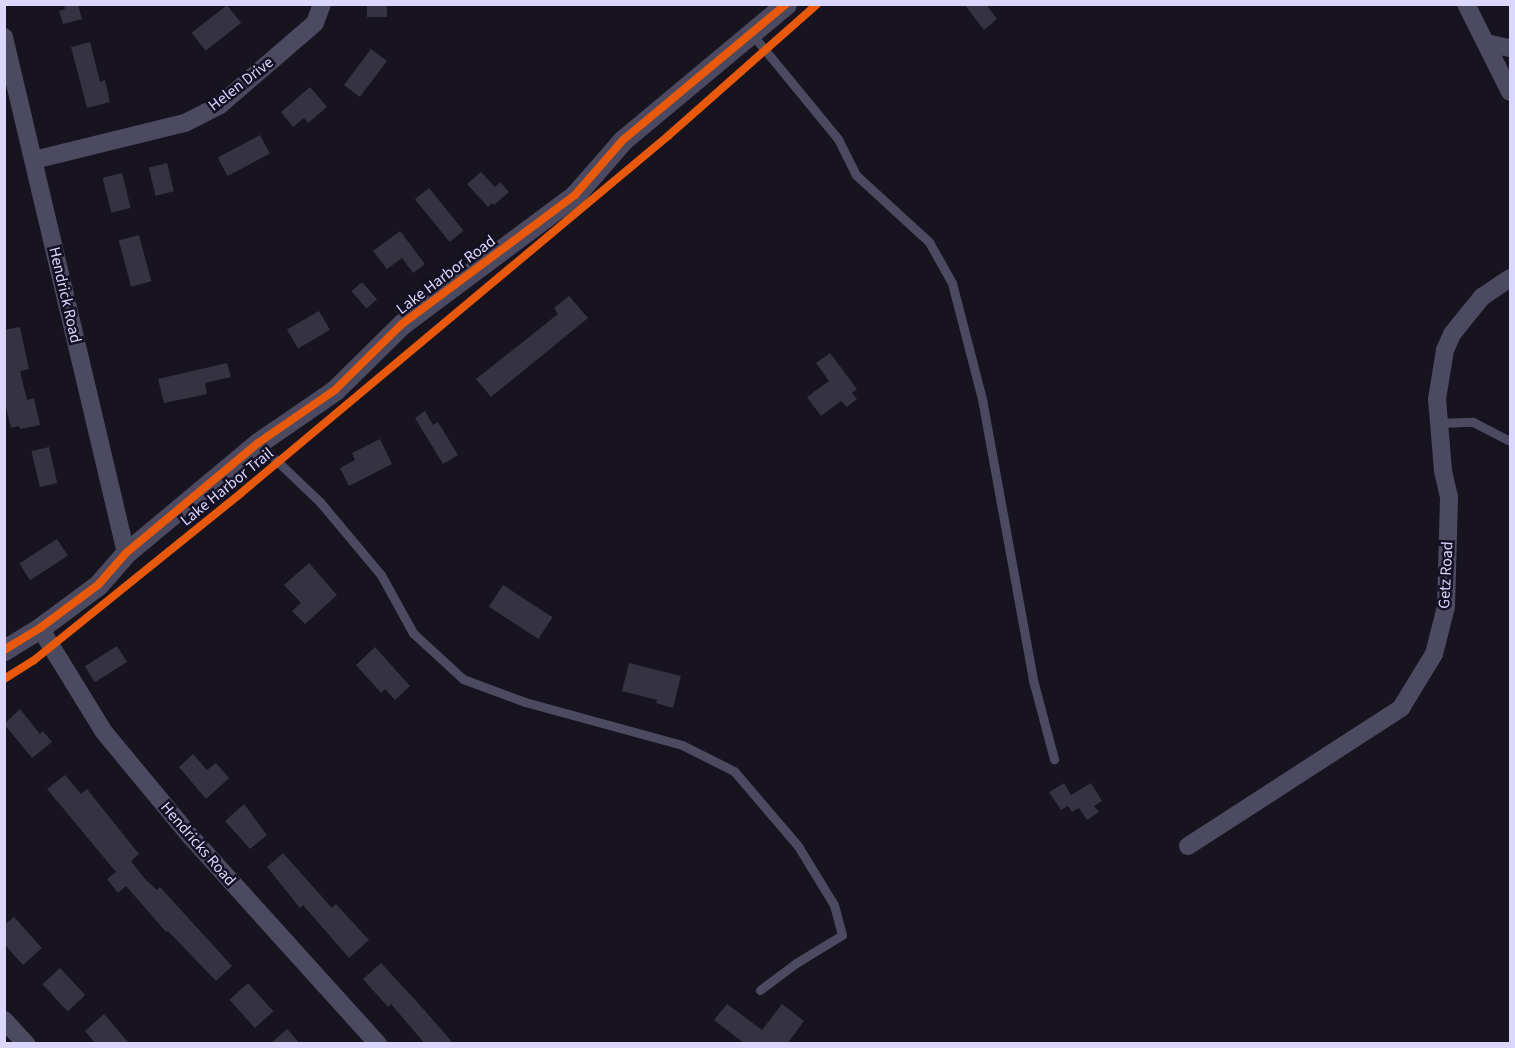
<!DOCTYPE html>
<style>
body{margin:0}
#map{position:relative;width:1515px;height:1048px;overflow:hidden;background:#17141f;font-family:"Source Sans 3",sans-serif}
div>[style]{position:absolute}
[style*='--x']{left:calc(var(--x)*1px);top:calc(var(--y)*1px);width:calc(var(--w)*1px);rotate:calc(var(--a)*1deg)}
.building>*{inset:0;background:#353241;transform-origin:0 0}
.service>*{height:9px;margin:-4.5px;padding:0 4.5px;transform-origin:4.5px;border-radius:4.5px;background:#4b4a60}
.minor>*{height:18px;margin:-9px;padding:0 9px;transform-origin:9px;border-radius:9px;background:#4b4a60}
.tertiary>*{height:21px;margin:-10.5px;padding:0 10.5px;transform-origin:10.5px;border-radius:10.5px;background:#4b4a60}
.cycleway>*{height:8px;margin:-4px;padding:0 4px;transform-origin:4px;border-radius:4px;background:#e8590c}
span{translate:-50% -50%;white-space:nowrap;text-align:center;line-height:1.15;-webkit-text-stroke:5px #141024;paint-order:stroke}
.street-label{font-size:16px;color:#dad6fd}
.frame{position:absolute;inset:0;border:6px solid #dad6fd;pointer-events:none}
</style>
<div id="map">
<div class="building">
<i style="clip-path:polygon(64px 4px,78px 4px,82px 19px,63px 24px,59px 11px,65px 9px)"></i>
<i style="left:367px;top:4px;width:20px;height:13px"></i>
<i style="clip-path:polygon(964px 4px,986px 4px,997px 19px,984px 30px)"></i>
<i style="left:227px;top:5px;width:23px;height:45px;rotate:52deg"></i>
<i style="clip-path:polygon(90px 42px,100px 82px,105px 80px,110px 102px,87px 108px,71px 47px)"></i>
<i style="left:371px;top:49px;width:20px;height:45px;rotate:37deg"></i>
<i style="clip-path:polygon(310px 87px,327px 107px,308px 123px,304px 118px,293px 127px,281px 112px)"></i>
<i style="left:260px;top:135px;width:21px;height:48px;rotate:62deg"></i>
<i style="left:167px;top:163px;width:29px;height:19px;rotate:76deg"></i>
<i style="clip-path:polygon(481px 172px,495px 187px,500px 182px,509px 192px,494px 205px,492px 203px,488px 207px,467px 184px)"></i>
<i style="left:122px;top:173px;width:36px;height:20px;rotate:76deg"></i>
<i style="left:429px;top:188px;width:55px;height:18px;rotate:51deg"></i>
<i style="clip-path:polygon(400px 231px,425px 264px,413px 273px,402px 258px,387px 269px,373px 251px)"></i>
<i style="left:139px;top:235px;width:48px;height:21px;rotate:75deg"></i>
<i style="left:362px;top:282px;width:23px;height:14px;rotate:49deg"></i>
<i style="clip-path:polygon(569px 296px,588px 318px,491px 397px,476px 379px,558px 314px,554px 308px)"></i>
<i style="left:319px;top:311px;width:22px;height:37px;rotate:60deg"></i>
<i style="clip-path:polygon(20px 327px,29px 369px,20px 371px,27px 400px,34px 398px,40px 425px,20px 429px,19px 426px,11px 428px,4px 400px,4px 330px)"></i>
<i style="clip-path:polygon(830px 353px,857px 389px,852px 393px,857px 399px,847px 407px,841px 401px,821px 416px,807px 397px,829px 381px,816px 363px)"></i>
<i style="clip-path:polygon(227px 363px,231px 377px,205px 383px,207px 394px,164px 403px,158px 379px)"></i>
<i style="clip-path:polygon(425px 411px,433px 425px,438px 422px,458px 455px,443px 464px,415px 418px)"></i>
<i style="clip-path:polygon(380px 439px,392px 464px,349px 486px,340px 468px,355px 460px,352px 453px)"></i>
<i style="left:49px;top:447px;width:37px;height:18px;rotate:77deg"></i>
<i style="left:57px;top:539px;width:20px;height:45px;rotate:57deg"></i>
<i style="clip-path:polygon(309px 563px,337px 595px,305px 624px,292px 611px,301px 603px,284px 585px)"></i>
<i style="left:503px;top:585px;width:59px;height:26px;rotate:33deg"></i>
<i style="left:117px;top:646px;width:19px;height:38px;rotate:58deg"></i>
<i style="clip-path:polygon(375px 647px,410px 686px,395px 700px,385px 689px,381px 693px,356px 665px)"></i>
<i style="clip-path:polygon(629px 663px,681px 676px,673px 708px,656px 703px,657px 700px,622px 691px)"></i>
<i style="clip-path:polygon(20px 709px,40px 734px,43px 731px,52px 742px,32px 758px,4px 724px)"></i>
<i style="clip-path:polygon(193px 754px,207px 770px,216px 763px,229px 778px,206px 799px,179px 767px)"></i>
<i style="clip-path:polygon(65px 775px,81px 794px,87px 789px,139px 854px,131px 861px,145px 879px,157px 890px,160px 887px,232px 966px,216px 981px,168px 931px,166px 932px,126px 886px,118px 893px,107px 879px,116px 872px,47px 789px)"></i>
<i style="clip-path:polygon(1064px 783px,1071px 795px,1091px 783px,1102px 801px,1094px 806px,1099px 812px,1087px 820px,1079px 808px,1072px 812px,1068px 806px,1061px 810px,1049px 792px)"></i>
<i style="clip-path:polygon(244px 804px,267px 835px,250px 849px,225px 821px)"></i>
<i style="clip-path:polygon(283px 853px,332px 908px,336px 904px,369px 940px,349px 958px,303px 905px,300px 908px,267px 867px)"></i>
<i style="clip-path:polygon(14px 917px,42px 948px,23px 965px,4px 944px,4px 925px)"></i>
<i style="clip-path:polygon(381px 963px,419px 1004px,454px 1044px,425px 1044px,391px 1004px,388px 1007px,363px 979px)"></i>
<i style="left:60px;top:968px;width:37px;height:24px;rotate:47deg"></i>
<i style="left:248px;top:983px;width:38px;height:25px;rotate:48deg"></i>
<i style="clip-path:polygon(727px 1004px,762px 1030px,782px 1004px,804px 1021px,787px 1044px,745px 1044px,714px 1020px)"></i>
<i style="clip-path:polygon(104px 1014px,130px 1044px,96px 1044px,85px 1031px)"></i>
<i style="clip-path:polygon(287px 1029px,300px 1044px,270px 1044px)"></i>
</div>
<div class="service">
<i style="--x:751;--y:33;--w:137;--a:50.6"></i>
<i style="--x:838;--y:139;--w:40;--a:63.4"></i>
<i style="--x:856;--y:175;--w:99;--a:42.5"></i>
<i style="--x:929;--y:242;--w:47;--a:60.7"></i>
<i style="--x:952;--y:283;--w:120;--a:75.5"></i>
<i style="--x:982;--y:399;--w:286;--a:79.7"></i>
<i style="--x:1033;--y:680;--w:82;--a:75.1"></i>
<i style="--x:1439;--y:423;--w:34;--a:-2"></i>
<i style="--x:1473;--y:422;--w:42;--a:27.2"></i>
<i style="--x:258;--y:443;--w:86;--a:43.6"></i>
<i style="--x:320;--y:502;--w:95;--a:50.1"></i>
<i style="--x:381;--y:575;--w:66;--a:61.1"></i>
<i style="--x:413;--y:633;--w:68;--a:42.6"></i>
<i style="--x:463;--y:679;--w:66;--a:20.4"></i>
<i style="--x:525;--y:702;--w:163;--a:15.3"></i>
<i style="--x:682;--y:745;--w:58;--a:26.6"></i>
<i style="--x:734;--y:771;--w:99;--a:49.5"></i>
<i style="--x:798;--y:846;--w:69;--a:58.6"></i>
<i style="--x:834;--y:905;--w:31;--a:75"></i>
<i style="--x:842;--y:935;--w:54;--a:148.7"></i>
<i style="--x:796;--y:963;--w:45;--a:143.1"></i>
</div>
<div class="minor">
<i style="--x:1466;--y:4;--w:98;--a:63.4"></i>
<i style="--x:4;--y:37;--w:530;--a:76.7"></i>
<i style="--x:1486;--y:43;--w:25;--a:12"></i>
<i style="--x:34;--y:160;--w:155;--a:-13.8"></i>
<i style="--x:185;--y:123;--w:39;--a:-27"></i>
<i style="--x:220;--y:105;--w:125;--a:-40.8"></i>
<i style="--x:315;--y:23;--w:20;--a:-70"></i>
<i style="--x:40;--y:628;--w:122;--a:58.4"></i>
<i style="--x:104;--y:732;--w:136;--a:50.4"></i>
<i style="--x:191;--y:837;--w:279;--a:47.9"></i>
<i style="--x:1188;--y:846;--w:254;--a:-32.9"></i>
<i style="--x:1401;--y:708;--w:63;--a:-58.6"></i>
<i style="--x:1434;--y:654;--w:49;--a:-75.7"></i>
<i style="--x:1446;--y:607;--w:110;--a:-88.4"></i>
<i style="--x:1449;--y:497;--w:28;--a:-103"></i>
<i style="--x:1443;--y:470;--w:71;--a:-94.8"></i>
<i style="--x:1437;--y:399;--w:50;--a:-80.7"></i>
<i style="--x:1445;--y:350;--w:17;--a:-66"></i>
<i style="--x:1452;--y:334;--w:48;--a:-51"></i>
<i style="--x:1482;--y:297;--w:34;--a:-34"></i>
<i style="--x:4;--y:1020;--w:33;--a:47"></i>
</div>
<div class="tertiary">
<i style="--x:4;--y:650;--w:42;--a:-31.4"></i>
<i style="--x:40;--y:628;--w:72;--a:-36.6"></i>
<i style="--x:98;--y:585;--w:43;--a:-48.8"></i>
<i style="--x:126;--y:553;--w:172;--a:-39.8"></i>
<i style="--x:258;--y:443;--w:93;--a:-34.5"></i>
<i style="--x:335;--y:390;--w:94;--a:-44.6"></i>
<i style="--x:402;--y:324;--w:216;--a:-36.7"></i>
<i style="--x:575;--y:195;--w:73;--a:-48.9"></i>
<i style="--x:623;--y:140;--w:212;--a:-39.8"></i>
</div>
<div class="cycleway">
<i style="--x:4;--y:650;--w:42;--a:-31.4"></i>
<i style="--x:40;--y:628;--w:72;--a:-36.6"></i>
<i style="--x:98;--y:585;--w:43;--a:-48.8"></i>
<i style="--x:126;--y:553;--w:172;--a:-39.8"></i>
<i style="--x:258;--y:443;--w:93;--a:-34.5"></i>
<i style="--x:335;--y:390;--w:94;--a:-44.6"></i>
<i style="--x:402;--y:324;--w:216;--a:-36.7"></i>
<i style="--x:575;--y:195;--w:73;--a:-48.9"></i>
<i style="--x:623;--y:140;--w:212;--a:-39.8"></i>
<i style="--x:4;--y:679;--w:34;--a:-32"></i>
<i style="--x:33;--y:661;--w:267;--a:-38.9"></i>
<i style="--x:241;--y:493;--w:557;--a:-39.9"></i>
<i style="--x:668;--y:136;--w:199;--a:-41.5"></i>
</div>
<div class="street-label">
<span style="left:241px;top:84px;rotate:-38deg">Helen Drive</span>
<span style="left:446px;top:275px;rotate:-37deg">Lake Harbor Road</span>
<span style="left:65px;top:295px;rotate:77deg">Hendrick Road</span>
<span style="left:227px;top:487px;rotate:-39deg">Lake Harbor Trail</span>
<span style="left:1446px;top:575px;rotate:-87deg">Getz Road</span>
<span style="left:198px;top:844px;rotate:49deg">Hendricks Road</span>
</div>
<div class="frame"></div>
</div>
